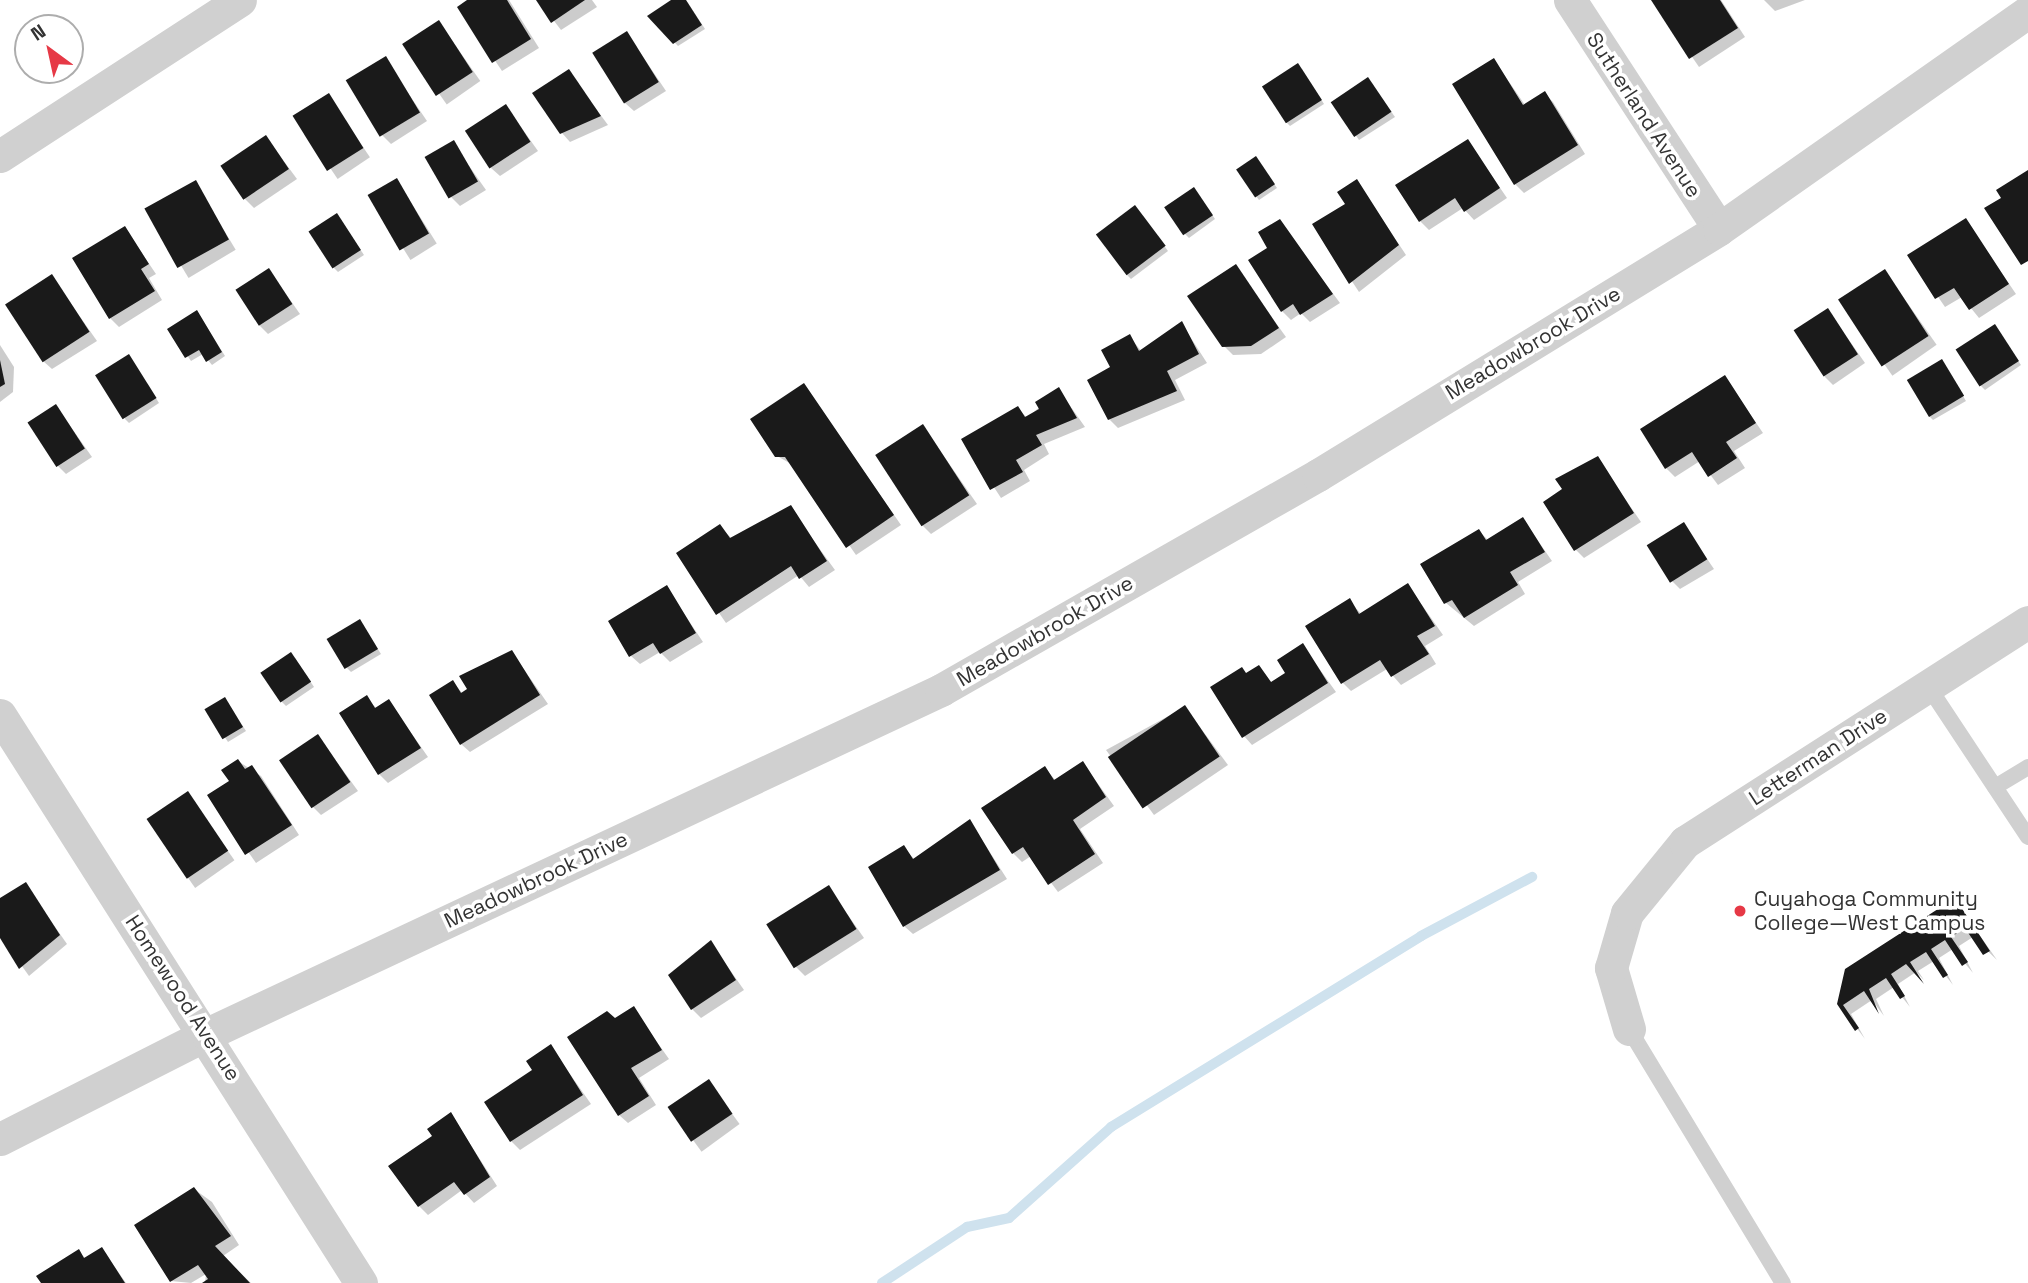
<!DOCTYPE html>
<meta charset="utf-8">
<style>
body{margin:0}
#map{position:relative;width:2028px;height:1283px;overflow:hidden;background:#fff;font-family:"Space Grotesk",sans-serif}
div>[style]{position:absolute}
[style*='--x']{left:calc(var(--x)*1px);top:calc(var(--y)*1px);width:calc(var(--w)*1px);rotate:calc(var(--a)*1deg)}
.shadow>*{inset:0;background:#0003;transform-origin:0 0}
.stream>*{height:10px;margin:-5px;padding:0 5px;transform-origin:5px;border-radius:5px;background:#cfe2ee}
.building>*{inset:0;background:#1a1a1a;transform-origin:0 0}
.service>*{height:16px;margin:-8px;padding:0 8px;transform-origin:8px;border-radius:8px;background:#d0d0d0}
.minor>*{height:33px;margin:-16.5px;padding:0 16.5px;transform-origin:16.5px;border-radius:16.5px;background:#d0d0d0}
.dots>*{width:19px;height:19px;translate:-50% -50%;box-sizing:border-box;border:4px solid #fff;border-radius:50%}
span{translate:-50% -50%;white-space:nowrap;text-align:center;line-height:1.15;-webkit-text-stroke:7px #fff;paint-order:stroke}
.street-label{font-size:21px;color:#333}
.poi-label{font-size:21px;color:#333}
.left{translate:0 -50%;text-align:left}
.north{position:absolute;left:14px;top:14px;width:70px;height:70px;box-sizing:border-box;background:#fff;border:2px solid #adadad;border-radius:50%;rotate:327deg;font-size:19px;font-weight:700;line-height:28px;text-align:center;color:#333}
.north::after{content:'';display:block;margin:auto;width:24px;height:32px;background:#e63946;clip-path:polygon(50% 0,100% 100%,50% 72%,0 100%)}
</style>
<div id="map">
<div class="shadow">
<i style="clip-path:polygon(470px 0,509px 0,539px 48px,502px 71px,459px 7px)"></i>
<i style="clip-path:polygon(538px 0,592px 0,597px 7px,561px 30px)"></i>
<i style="clip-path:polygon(674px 0,686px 0,705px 29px,678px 46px,650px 16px)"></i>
<i style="clip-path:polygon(1653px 0,1721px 0,1745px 37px,1699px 67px)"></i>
<i style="clip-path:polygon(1764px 0,1805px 0,1775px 11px)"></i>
<i style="left:439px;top:22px;width:72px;height:41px;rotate:55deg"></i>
<i style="clip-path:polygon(627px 33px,666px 91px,634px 111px,625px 103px)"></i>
<i style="clip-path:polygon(385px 59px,427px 121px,391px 144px,382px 135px)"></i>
<i style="clip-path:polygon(1494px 60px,1525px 105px,1544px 93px,1553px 102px,1585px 154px,1524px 193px,1515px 184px)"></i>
<i style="clip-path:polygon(1302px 69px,1324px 104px,1290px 126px,1286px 122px)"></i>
<i style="clip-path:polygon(568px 71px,608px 125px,570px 142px,562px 133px)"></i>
<i style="clip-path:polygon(1371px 83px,1395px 117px,1359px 140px,1333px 102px)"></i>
<i style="left:328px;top:95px;width:75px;height:39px;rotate:56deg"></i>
<i style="clip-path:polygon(506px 106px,538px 151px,500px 176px,491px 168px)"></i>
<i style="clip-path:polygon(266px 137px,297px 179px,254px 208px,245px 199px)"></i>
<i style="clip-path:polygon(1468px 141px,1507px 198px,1474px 220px,1463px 208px,1429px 230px,1420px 221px)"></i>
<i style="clip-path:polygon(453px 143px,486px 190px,460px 206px,451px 197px)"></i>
<i style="clip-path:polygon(1256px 158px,1277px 188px,1259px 200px,1256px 196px)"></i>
<i style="left:397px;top:180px;width:75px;height:31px;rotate:58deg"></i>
<i style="clip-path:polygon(1357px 181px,1406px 255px,1359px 292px,1315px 225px,1348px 204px)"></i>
<i style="left:195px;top:182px;width:79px;height:55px;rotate:59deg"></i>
<i style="clip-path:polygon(1197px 193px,1215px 219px,1189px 238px,1185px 234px)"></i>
<i style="clip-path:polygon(1139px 211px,1168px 251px,1131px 279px,1127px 275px)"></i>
<i style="clip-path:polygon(340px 219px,364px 255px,338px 272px,334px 268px)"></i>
<i style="clip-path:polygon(1966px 220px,2016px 294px,1979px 318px,1962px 297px,1945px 307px,1910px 256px)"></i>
<i style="clip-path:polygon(1279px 221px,1340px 303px,1310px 322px,1301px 313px,1291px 320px,1282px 311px,1269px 248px)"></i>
<i style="clip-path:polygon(125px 228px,156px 274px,149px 278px,162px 300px,119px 327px,110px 318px)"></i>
<i style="clip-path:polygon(1235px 266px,1286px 337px,1261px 354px,1233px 355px,1224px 346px)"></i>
<i style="clip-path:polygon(269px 270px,300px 314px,268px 334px,259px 325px)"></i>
<i style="left:1885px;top:271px;width:90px;height:54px;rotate:55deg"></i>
<i style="clip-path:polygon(52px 277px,97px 341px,52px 369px,43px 361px)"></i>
<i style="clip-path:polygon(1828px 310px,1865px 363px,1833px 385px,1824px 376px)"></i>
<i style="clip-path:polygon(200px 316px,225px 356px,212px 365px,203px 354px,191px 361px,169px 329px)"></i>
<i style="clip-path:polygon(1182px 324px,1207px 363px,1175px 380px,1185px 400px,1118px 428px,1109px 419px,1129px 336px,1142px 352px)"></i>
<i style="clip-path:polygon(1998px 331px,2021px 365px,1985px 390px,1981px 386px)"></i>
<i style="clip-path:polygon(0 345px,14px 367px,13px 392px,0 402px)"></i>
<i style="clip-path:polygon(132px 360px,159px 403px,129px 423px,125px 419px)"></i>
<i style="clip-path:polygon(1942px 361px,1966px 401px,1933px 420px,1929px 416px)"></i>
<i style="clip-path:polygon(1725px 377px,1763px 433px,1734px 451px,1745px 468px,1718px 485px,1700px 461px,1675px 477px,1666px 468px)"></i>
<i style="clip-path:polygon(804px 385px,901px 525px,856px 555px,793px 465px,777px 456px)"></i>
<i style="clip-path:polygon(1059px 390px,1085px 427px,1044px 444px,1049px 454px,1024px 470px,1030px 481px,1001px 498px,963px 440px,1018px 408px,1027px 418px)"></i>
<i style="clip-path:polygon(56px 406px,92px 457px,66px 474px,57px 465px)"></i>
<i style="clip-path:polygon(923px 426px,977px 504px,931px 534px,922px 525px)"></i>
<i style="clip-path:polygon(1597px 458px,1641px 522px,1584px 558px,1576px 550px,1565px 490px)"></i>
<i style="clip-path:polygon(790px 508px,835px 570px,809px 587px,799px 575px,726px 623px,678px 554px,720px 526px,732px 539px)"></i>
<i style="clip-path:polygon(1523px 519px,1552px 561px,1518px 582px,1525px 594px,1474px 626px,1446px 603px,1479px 531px,1488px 540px)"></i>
<i style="clip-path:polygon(1684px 525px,1714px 569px,1680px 589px,1672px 581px)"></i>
<i style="clip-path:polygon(1408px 585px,1443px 635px,1425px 646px,1436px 664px,1401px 685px,1387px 669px,1351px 691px,1343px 683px,1349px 600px,1361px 614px)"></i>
<i style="clip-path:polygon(667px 588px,703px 642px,670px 662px,660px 652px,640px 664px,631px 656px)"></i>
<i style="clip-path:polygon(363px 625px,381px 654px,351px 672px,347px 668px)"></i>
<i style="clip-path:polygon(1303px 646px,1336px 692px,1252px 745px,1244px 736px,1247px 674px,1259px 667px,1272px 683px,1287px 673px)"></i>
<i style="clip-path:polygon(512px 652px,548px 704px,470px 752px,461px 744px,453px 682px,463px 694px,469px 690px,461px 676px)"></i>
<i style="clip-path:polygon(295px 658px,314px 687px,286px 706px,282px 702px)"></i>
<i style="clip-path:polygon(367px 698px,377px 709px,389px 701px,428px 757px,388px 783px,379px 774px)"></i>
<i style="clip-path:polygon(228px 703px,246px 731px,228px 742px,207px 710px)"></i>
<i style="clip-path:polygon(1185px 707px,1228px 765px,1154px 815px,1106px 750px)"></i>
<i style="clip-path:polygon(318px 736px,358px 791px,321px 815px,313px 807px)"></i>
<i style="clip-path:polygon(238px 761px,261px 776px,299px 835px,256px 863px,209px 796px,231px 782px)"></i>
<i style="clip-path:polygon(1083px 763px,1114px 806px,1080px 829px,1103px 863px,1058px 892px,1031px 856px,1022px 862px,1013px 853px,1045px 768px,1056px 781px)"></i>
<i style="left:188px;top:794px;width:81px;height:48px;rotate:55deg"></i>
<i style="clip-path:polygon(970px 821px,1007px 879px,913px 934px,904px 926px,904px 848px,915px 860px)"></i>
<i style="clip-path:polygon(25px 884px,67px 944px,29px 976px,0 935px,0 900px)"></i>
<i style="clip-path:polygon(829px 888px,864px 938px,805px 976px,796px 967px)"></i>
<i style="clip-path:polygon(1955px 900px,1997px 960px,1973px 937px,1959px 946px,1973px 973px,1953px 949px,1939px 958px,1953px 985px,1934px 961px,1918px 971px,1924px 980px,1916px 972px,1898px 984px,1910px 1007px,1894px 987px,1876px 999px,1884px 1016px,1872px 1000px,1851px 1014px,1865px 1039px,1838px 1003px)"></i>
<i style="clip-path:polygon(711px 943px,744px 990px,701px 1018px,692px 1009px)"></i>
<i style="clip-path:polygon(633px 1008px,669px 1059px,639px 1078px,656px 1105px,628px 1123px,619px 1115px,615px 1020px)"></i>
<i style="clip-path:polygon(551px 1047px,591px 1104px,520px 1150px,511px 1141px,535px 1071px)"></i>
<i style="left:709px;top:1082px;width:52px;height:47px;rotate:54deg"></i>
<i style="clip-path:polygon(451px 1114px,497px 1186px,474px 1203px,462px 1190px,428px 1215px,419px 1206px,434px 1136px)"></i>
<i style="clip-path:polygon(194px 1189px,212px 1202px,239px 1245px,223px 1256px,251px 1283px,205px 1283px,206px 1274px,191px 1283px,171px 1281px)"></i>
<i style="clip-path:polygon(102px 1249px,126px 1283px,43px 1283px,78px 1251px,86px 1259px)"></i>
</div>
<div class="stream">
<i style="--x:882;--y:1283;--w:102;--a:-33.4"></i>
<i style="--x:967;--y:1227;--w:43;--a:-12.1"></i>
<i style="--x:1009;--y:1218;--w:137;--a:-41.7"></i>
<i style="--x:1111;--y:1127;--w:364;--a:-31.6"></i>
<i style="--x:1421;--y:936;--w:126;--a:-28"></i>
</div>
<div class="building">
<i style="clip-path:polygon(467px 0,507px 0,531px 39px,492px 63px,457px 7px)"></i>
<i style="clip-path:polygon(536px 0,585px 0,551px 23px)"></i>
<i style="clip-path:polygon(671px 0,686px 0,702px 25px,673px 44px,647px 16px)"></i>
<i style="clip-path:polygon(1651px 0,1720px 0,1738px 28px,1689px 59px)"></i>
<i style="left:439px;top:20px;width:62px;height:44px;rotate:57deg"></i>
<i style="left:627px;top:31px;width:60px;height:41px;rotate:58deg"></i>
<i style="left:386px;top:56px;width:66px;height:47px;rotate:59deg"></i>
<i style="clip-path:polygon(1494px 58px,1523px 105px,1545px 91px,1578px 145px,1514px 185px,1452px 84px)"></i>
<i style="left:1298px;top:63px;width:44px;height:43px;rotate:57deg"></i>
<i style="clip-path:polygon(569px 69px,601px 116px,560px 134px,532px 93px)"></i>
<i style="left:1368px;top:77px;width:42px;height:45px;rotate:56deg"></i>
<i style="left:329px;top:93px;width:65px;height:43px;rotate:58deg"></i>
<i style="left:506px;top:104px;width:45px;height:49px;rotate:57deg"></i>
<i style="left:266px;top:135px;width:41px;height:55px;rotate:56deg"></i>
<i style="clip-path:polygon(1468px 139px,1500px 188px,1464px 212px,1455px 198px,1419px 222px,1395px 185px)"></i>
<i style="left:454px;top:140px;width:48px;height:34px;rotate:60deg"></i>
<i style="left:1256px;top:156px;width:34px;height:24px;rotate:56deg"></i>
<i style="clip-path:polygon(2028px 170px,2028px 261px,2021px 265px,1984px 208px,2001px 198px,1996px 190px)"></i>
<i style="left:397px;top:178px;width:64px;height:34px;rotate:60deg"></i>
<i style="clip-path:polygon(1357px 179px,1399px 245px,1349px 284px,1312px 224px,1345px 204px,1337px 192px)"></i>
<i style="left:196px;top:180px;width:68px;height:59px;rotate:61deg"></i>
<i style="left:1194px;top:187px;width:34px;height:36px;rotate:56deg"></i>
<i style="left:1135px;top:205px;width:51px;height:49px;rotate:53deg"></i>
<i style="left:337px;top:213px;width:44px;height:34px;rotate:57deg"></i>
<i style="clip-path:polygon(1966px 218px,2009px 284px,1969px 310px,1954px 288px,1935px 299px,1907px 255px)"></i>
<i style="clip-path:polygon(1280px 219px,1333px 294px,1300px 315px,1293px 304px,1281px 312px,1248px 260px,1267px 248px,1258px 232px)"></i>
<i style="clip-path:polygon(125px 226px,149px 264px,141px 269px,155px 291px,109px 319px,72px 258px)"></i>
<i style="clip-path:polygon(1236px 264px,1279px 328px,1251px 346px,1222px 347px,1187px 296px)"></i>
<i style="left:269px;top:268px;width:43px;height:40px;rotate:57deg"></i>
<i style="left:1885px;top:269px;width:80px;height:56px;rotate:57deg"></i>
<i style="left:52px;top:274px;width:69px;height:56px;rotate:57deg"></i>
<i style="left:1828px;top:308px;width:55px;height:41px;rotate:57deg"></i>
<i style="clip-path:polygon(197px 310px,222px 352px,206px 362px,199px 350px,185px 358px,167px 329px)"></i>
<i style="clip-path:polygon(1182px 321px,1199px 354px,1167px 371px,1177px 391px,1108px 420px,1087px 380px,1110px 367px,1101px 350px,1130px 334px,1139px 351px)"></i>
<i style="left:1995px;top:324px;width:44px;height:47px;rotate:57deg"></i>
<i style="left:129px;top:354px;width:52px;height:40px;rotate:58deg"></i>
<i style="left:1942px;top:359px;width:43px;height:41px;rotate:59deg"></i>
<i style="clip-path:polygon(0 360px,5px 384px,0 387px)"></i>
<i style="clip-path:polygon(1725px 375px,1756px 423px,1726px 442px,1737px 458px,1708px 477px,1692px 452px,1665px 469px,1640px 429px)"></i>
<i style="clip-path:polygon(804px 383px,894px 515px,846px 548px,785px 457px,775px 457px,750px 419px)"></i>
<i style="clip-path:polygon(1059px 387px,1077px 418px,1036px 435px,1042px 445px,1016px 460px,1023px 472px,990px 490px,961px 439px,1018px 406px,1025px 417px,1039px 409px,1035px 402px)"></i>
<i style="left:56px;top:404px;width:53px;height:34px;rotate:57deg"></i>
<i style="left:923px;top:424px;width:85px;height:57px;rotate:57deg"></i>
<i style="clip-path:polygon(1598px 456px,1634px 513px,1574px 551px,1543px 502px,1562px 489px,1555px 479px)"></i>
<i style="clip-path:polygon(791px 505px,827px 561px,799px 579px,791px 566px,716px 615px,676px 553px,720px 524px,730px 538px)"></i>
<i style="clip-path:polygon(1523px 517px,1545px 552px,1510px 572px,1518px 585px,1464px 618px,1452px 600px,1444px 604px,1420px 564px,1479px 529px,1486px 540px)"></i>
<i style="left:1684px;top:522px;width:44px;height:44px;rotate:58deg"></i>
<i style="clip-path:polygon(1408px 583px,1435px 626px,1417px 636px,1429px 654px,1391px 677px,1380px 660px,1341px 684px,1305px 626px,1350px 598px,1359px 614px)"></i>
<i style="clip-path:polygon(667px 585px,696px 633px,660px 654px,653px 643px,629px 657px,608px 621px)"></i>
<i style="left:360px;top:619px;width:35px;height:39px;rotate:59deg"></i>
<i style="clip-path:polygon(1303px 643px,1328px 683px,1242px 738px,1210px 687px,1242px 667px,1246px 673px,1259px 665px,1271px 682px,1285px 673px,1277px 660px)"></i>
<i style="clip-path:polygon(512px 650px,540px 695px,460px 745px,429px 695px,453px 680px,461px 693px,467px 689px,459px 676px)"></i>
<i style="left:291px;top:652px;width:36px;height:37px;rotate:56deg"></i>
<i style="clip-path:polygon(367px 695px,375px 708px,389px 699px,421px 748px,378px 775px,339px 713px)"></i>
<i style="left:225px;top:697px;width:35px;height:24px;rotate:59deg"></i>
<i style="left:1185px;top:705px;width:62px;height:93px;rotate:56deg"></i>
<i style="left:318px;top:734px;width:58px;height:47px;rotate:56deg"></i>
<i style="clip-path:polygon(238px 759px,245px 769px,252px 765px,292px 825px,245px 855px,207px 795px,229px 781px,221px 770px)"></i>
<i style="clip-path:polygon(1083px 761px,1106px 797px,1073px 820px,1095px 854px,1048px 885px,1023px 847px,1012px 854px,981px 808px,1045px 766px,1054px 780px)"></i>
<i style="left:188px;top:791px;width:72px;height:50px;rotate:56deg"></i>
<i style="clip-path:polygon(970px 819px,1000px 870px,903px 927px,868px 867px,904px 845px,913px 859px)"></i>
<i style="clip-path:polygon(26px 882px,60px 935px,19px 969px,0 938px,0 898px)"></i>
<i style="left:829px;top:885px;width:52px;height:74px;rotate:58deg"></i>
<i style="clip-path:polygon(1955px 898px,1990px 951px,1983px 955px,1965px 928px,1951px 937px,1968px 962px,1962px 966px,1945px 940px,1931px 949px,1948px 975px,1943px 978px,1926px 952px,1910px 962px,1924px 984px,1906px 964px,1891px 974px,1905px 996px,1900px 999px,1886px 978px,1869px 989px,1879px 1014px,1864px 991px,1843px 1005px,1859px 1028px,1855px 1031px,1837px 1004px,1845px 969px)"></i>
<i style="clip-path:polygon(711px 940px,736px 980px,691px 1010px,668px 975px)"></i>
<i style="clip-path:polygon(634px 1006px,662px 1050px,631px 1068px,649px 1096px,618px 1116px,567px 1037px,607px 1011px,615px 1018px)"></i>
<i style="clip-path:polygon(551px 1044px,583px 1095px,510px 1142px,484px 1102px,532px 1070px,526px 1061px)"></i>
<i style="left:709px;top:1079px;width:42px;height:50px;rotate:56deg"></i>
<i style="clip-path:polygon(451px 1112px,490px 1177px,464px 1195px,454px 1182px,418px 1207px,388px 1166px,432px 1136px,427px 1129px)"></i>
<i style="clip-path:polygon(194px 1187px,231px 1236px,215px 1246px,250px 1283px,202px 1283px,208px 1279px,198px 1265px,170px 1282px,134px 1225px)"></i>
<i style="clip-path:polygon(102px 1247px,125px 1283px,41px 1283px,36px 1276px,79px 1249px,84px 1258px)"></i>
</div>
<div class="service">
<i style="--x:1928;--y:686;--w:181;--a:56.5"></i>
<i style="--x:1995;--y:787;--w:39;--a:-31"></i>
<i style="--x:1629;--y:1029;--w:297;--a:58.8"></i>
</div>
<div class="minor">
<i style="--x:1570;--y:0;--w:273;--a:56.9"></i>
<i style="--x:0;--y:156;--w:286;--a:-33"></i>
<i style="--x:0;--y:715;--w:673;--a:57.56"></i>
<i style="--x:1629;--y:1029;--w:64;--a:-106.4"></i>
<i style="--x:1611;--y:968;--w:57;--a:-73.8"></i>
<i style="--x:1627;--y:913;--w:92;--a:-50.8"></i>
<i style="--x:1685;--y:842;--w:407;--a:-32.7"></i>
<i style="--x:0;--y:1139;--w:232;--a:-26.9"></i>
<i style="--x:207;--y:1034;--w:811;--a:-25.11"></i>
<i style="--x:941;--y:690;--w:434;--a:-29.7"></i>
<i style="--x:1318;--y:475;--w:470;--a:-31.5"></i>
<i style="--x:1719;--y:229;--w:378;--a:-35.1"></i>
</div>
<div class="dots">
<i style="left:1740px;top:911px;background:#e63946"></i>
</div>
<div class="street-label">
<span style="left:1644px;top:115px;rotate:57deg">Sutherland Avenue</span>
<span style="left:1533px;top:343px;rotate:-31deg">Meadowbrook Drive</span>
<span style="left:1045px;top:631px;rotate:-30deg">Meadowbrook Drive</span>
<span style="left:1818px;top:757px;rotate:-33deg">Letterman Drive</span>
<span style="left:536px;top:880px;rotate:-25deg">Meadowbrook Drive</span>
<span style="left:183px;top:998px;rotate:57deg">Homewood Avenue</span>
</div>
<div class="poi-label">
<span class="left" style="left:1754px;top:911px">Cuyahoga Community<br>College—West Campus</span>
</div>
<div class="north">N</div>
</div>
